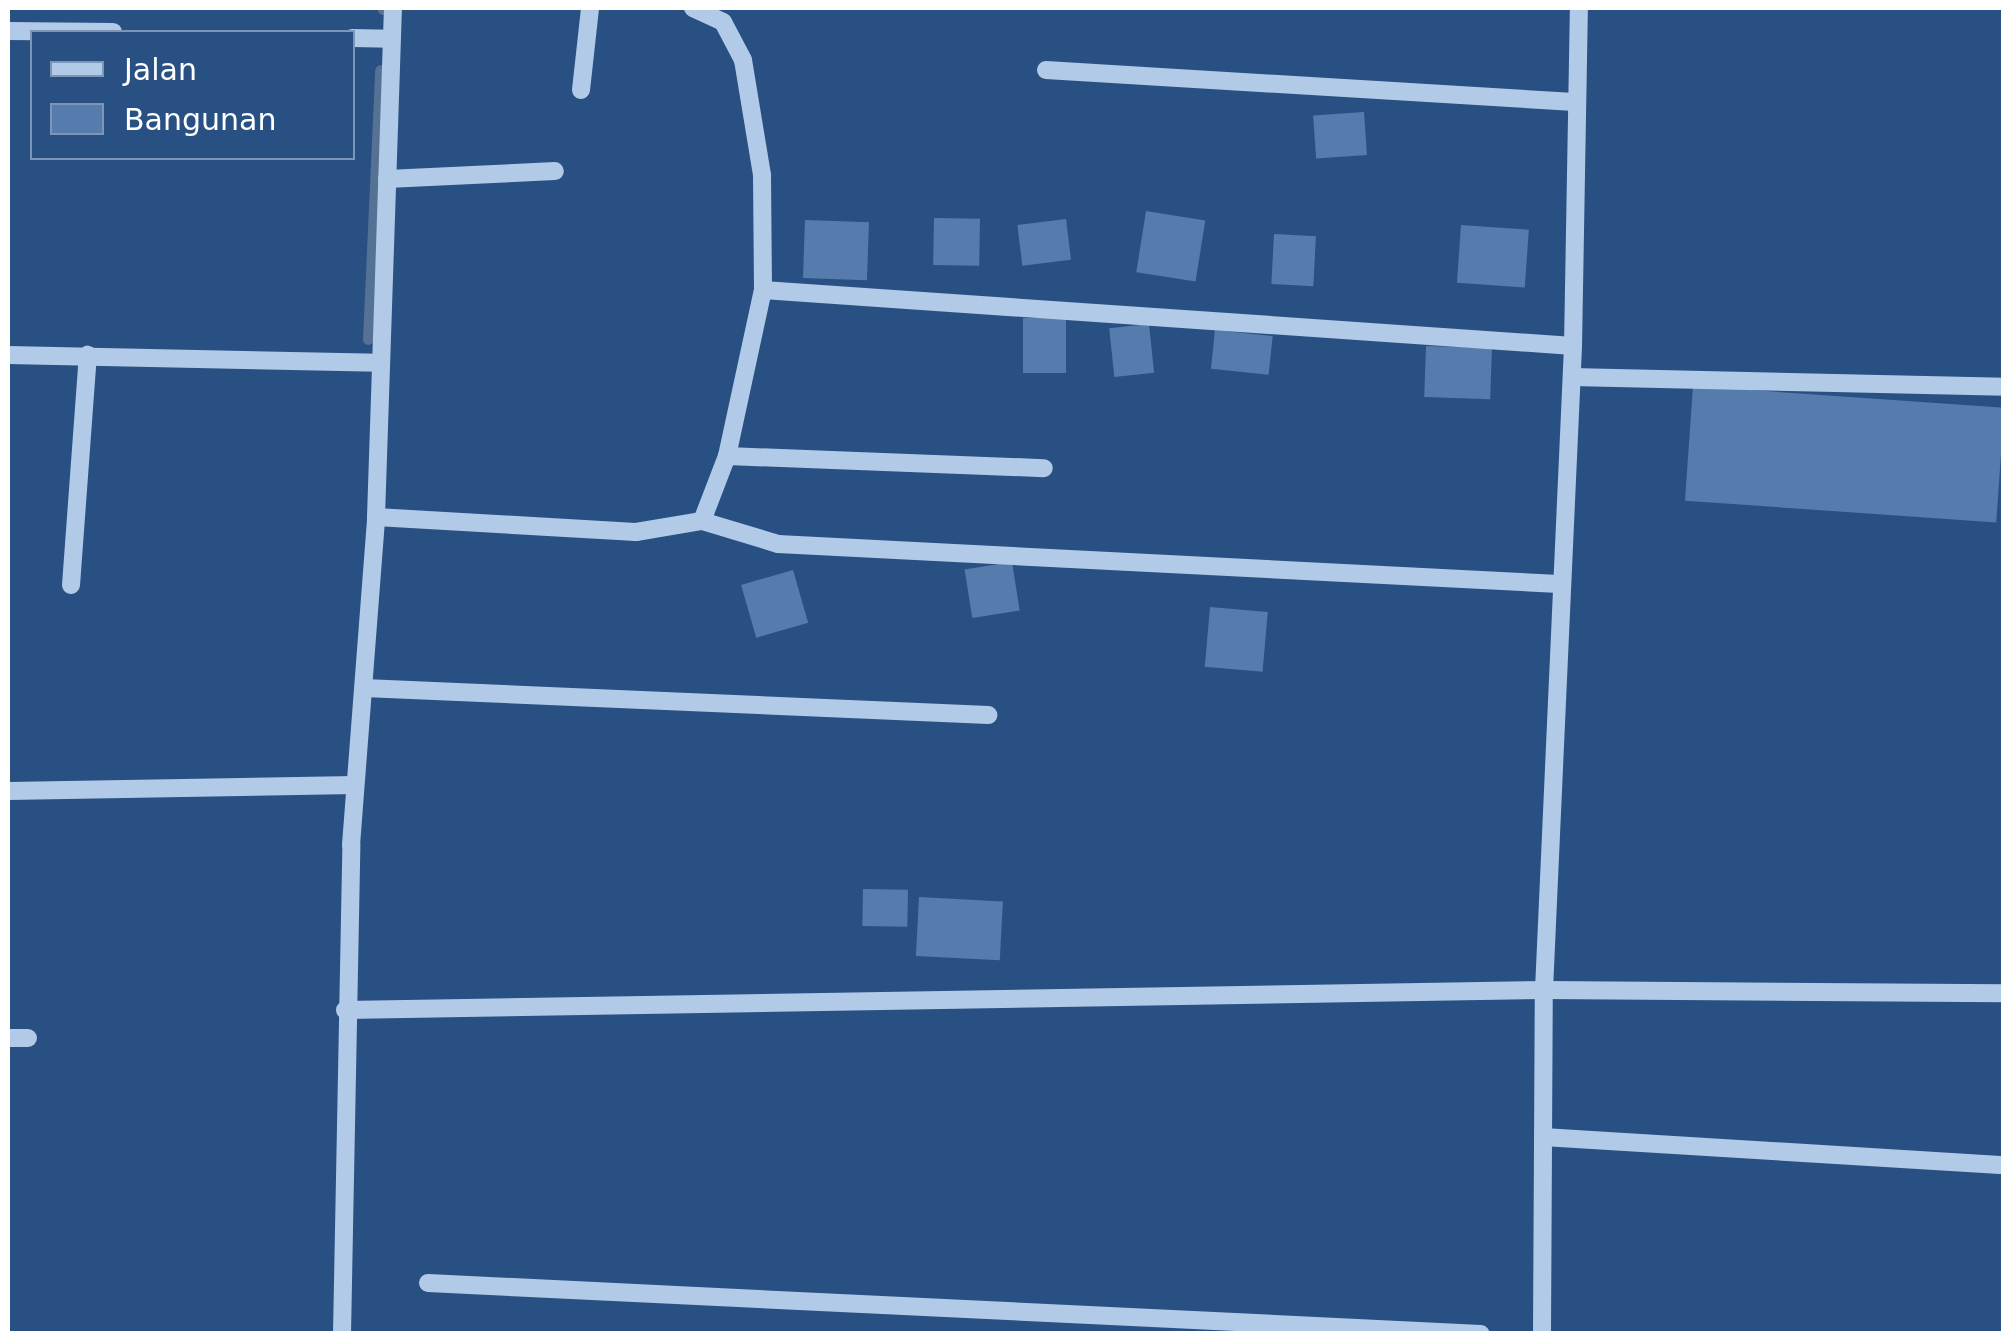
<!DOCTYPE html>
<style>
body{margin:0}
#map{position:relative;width:2011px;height:1341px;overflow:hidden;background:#285083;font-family:"DejaVu Sans",sans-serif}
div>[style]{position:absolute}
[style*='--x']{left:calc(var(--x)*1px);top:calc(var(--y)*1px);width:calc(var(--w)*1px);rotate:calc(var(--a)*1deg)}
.stream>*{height:11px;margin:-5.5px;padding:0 5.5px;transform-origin:5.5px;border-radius:5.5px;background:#557295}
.building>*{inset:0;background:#557cac;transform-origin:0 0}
.minor>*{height:18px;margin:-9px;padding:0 9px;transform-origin:9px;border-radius:9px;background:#b1cae7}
span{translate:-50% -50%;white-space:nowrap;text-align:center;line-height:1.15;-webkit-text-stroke:8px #285083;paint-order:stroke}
.frame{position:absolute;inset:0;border:10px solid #fff;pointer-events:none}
.legend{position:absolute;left:30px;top:30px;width:325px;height:130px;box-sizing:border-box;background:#285083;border:2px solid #7e96b5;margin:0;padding:12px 18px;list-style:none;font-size:30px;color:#fff}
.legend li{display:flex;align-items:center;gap:20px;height:50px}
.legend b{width:50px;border:2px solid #7e96b5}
</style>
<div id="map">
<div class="stream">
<i style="--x:383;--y:9;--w:1;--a:-90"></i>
<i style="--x:368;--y:339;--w:269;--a:-87.4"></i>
</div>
<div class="building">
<i style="left:1364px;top:112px;width:43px;height:51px;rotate:86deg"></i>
<i style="left:1146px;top:211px;width:60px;height:62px;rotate:9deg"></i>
<i style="left:934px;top:218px;width:46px;height:47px;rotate:1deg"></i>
<i style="left:1066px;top:219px;width:41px;height:49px;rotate:83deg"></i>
<i style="left:805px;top:220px;width:64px;height:58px;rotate:2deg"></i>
<i style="left:1461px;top:225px;width:68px;height:58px;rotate:4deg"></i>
<i style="left:1274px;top:234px;width:42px;height:50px;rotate:3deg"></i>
<i style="left:1023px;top:318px;width:43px;height:55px"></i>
<i style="left:1149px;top:324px;width:49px;height:40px;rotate:84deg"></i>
<i style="left:1215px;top:330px;width:58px;height:39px;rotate:6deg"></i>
<i style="left:1426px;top:346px;width:66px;height:51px;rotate:2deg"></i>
<i style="left:1693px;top:386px;width:312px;height:115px;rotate:4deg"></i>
<i style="left:1012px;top:562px;width:49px;height:48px;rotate:81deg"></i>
<i style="left:793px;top:570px;width:55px;height:54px;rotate:74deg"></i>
<i style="left:1210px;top:607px;width:58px;height:60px;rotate:5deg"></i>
<i style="left:863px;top:889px;width:45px;height:37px;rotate:1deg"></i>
<i style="left:919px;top:897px;width:84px;height:59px;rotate:3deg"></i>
</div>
<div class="minor">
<i style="--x:693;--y:8;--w:33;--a:25"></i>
<i style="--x:723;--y:22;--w:43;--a:62.2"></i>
<i style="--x:743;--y:60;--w:117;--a:80.6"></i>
<i style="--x:762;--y:175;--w:115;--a:89.5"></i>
<i style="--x:8;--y:31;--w:105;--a:0.5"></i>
<i style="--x:352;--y:38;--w:39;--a:1"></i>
<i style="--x:1046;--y:70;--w:529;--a:3.47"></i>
<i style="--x:581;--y:90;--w:82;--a:-83.7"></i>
<i style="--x:387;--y:179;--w:168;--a:-2.7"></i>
<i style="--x:8;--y:355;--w:370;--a:1.2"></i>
<i style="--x:1572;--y:377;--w:432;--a:1.3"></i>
<i style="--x:727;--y:456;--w:317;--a:2.2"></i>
<i style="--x:376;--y:517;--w:260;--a:3.3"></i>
<i style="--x:636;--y:532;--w:67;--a:-9.5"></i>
<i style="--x:702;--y:521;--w:70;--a:-69"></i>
<i style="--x:727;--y:456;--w:170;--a:-77.8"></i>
<i style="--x:763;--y:290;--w:812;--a:3.95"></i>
<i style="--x:702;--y:521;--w:79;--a:16.8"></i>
<i style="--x:778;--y:544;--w:782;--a:2.93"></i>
<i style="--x:71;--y:585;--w:231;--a:-85.8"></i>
<i style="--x:364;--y:688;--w:625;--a:2.48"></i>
<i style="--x:8;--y:791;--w:347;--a:-1"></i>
<i style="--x:345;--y:1010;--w:1199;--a:-0.96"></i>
<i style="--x:1544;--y:990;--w:460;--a:0.4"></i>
<i style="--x:8;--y:1038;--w:20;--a:0"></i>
<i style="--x:1543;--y:1137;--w:462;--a:3.5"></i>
<i style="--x:428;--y:1283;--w:1054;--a:2.77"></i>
<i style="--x:342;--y:1334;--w:489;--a:-88.9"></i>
<i style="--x:351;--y:845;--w:329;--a:-85.6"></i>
<i style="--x:376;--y:517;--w:509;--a:-88.09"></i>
<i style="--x:1542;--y:1334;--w:344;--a:-89.7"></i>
<i style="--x:1544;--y:990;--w:645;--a:-87.42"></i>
<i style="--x:1573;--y:346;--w:338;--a:-89"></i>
</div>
<div class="frame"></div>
<ul class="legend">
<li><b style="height:12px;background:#b1cae7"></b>Jalan</li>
<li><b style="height:28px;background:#557cac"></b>Bangunan</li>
</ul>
</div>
